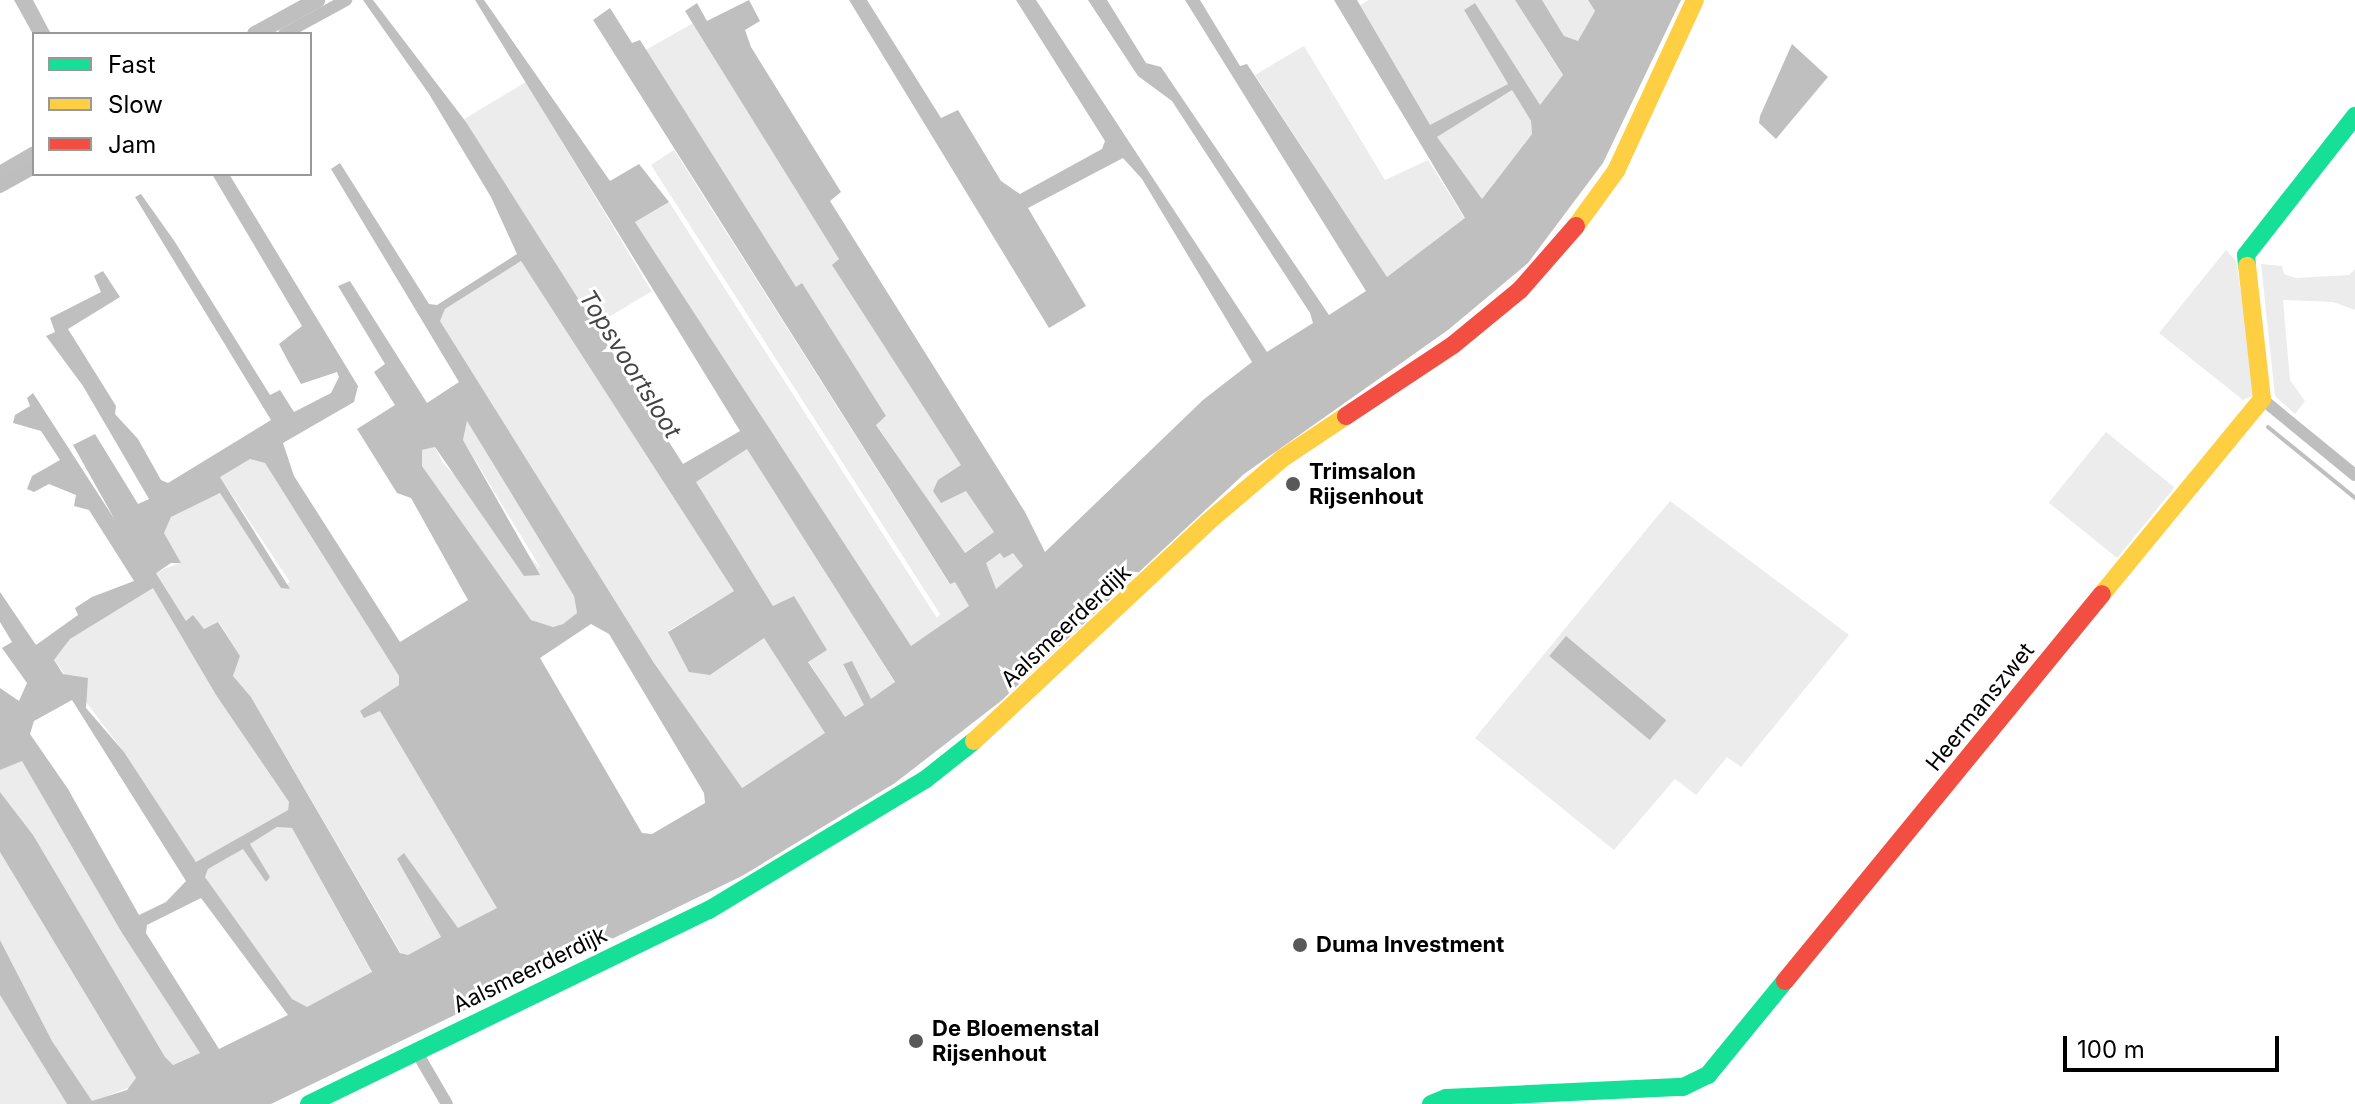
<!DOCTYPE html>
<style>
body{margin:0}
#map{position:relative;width:2355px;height:1104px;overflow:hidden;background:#fff;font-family:Inter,sans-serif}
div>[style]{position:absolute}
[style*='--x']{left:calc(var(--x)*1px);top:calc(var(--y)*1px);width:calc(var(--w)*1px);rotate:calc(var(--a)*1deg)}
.green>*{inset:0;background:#ececec;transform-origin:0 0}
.water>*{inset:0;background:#bfbfbf;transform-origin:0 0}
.stream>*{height:4px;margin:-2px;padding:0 2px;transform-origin:2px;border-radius:2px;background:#bfbfbf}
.canal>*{height:16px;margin:-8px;padding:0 8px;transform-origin:8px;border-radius:8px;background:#bfbfbf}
.street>*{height:12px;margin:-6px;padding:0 6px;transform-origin:6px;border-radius:6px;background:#bebebe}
.fast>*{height:18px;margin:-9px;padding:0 9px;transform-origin:9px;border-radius:9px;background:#16e098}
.slow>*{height:18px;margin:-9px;padding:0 9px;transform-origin:9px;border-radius:9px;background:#ffcf43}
.jam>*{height:18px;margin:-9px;padding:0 9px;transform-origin:9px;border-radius:9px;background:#f24e42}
.dots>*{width:22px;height:22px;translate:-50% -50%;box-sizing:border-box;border:4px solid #fff;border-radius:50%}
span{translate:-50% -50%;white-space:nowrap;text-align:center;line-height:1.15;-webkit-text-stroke:6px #fff;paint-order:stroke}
.poi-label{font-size:22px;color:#000;font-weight:700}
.left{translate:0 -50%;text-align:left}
.street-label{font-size:22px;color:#000}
.water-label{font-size:24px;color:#444;font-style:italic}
.legend{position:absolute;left:32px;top:32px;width:280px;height:144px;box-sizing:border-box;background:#fff;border:2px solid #999;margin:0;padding:10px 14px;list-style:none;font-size:24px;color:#000}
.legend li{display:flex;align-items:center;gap:16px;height:40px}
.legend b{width:40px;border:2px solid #999}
.scale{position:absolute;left:2063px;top:1036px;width:216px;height:36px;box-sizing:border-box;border:4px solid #000;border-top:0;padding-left:10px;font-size:24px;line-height:28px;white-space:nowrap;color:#000;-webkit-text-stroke:6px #fff;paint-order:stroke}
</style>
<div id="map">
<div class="green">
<i style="clip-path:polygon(1369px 0,1515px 0,1563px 76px,1540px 106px,1475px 3px,1464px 10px,1508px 84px,1430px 126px,1360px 5px)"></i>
<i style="clip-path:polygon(1542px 0,1588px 0,1595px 11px,1592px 25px,1578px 41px,1564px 36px)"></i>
<i style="clip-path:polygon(693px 23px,839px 259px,833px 266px,962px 466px,966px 490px,994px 532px,964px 553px,876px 424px,886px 417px,801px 284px,796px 287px,646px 50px)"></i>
<i style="clip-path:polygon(1304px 46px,1385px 180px,1428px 160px,1465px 219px,1387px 277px,1255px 75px)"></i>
<i style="left:526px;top:82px;width:244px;height:72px;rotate:59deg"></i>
<i style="clip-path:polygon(1512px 90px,1531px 121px,1532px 134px,1482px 199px,1436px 137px)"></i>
<i style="clip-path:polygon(674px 150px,949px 583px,955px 581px,970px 607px,911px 646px,635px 222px,669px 202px,937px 618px,940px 614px,651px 165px)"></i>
<i style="clip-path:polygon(2226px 250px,2236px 261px,2257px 394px,2243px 400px,2159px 333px)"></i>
<i style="clip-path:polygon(521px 261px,734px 591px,668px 631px,710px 675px,764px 638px,826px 734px,741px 788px,654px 663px,440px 321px,445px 309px)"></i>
<i style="clip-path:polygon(2261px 264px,2282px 266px,2284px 274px,2296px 278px,2349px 275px,2355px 269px,2355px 310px,2333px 302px,2283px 300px,2290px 380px,2305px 401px,2295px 414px,2275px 396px)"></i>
<i style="clip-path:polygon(467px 421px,574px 596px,577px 613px,563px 624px,553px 627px,531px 620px,422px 466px,422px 450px,435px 447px,443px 463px,541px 569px,463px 440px)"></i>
<i style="left:2106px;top:432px;width:88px;height:91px;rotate:39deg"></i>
<i style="clip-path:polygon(748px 448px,895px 683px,871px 700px,852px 661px,843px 664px,865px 706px,845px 718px,808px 661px,826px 650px,794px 596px,774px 607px,695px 482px)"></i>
<i style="clip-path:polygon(250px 458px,265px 463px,399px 676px,399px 685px,360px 712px,380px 710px,498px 908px,458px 929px,405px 854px,397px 859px,441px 937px,408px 955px,401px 953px,251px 697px,233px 676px,240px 656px,219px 622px,203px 629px,186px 621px,156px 572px,180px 563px,164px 533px,171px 517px,220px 493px,281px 587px,290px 582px,220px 477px)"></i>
<i style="clip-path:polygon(1670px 501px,1849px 635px,1741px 767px,1727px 757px,1696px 795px,1675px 779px,1614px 850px,1475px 738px)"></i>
<i style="clip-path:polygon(1013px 552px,1023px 566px,996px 589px,985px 563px,1000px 553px)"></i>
<i style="clip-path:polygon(153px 587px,216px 695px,289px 802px,288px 810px,196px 862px,124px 752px,54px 660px,70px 639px)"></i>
<i style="clip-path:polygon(22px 760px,122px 933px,200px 1053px,172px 1065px,165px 1057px,33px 836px,0 792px,0 770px)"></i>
<i style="clip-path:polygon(277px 827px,292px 828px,372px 973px,307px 1007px,292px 1000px,205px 877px,208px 869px,243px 849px,266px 882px,270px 877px,250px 844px)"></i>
<i style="clip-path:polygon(0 852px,136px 1078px,135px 1085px,92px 1102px,52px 1041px,0 940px)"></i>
<i style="clip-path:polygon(0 995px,4px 1001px,67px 1104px,0 1104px)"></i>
</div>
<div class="water">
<i style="clip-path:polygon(14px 0,33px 0,51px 34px,34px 36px)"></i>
<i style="clip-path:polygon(evenodd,363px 0,373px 0,466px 122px,683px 464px,740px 431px,475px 0,484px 0,610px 181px,639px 164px,669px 202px,635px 222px,911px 646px,969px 606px,955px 582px,950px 584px,593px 20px,610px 8px,632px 43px,640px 40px,796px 287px,802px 283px,886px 416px,876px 425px,965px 553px,994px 532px,966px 491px,941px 503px,933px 491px,938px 480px,961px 465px,832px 265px,839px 259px,685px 11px,697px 3px,707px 21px,749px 0,760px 21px,745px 30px,751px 47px,841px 192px,830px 201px,1025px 512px,1045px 552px,1203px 400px,1252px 362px,1142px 179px,1123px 158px,1028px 208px,1086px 306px,1049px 328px,849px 0,867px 0,941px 118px,958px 110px,1001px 181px,1020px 194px,1102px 149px,1105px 141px,1016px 0,1036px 0,1267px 352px,1313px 323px,1310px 313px,1172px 101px,1138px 76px,1088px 0,1107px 0,1146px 63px,1161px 67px,1329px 315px,1366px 291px,1185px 0,1200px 0,1240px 66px,1247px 64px,1387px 277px,1465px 218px,1334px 0,1357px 0,1430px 125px,1508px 84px,1464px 10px,1475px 3px,1540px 105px,1563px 75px,1515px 0,1542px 0,1564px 36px,1578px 41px,1595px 11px,1588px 0,1681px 0,1603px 163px,1528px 263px,1448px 330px,1244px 474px,1001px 701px,895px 783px,742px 876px,271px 1104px,67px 1104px,0 995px,0 940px,52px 1041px,92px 1101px,127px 1090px,136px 1078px,0 852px,0 792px,33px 835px,165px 1057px,173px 1065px,200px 1053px,122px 933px,22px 761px,0 770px,0 688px,19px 701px,27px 683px,2px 648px,12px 642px,0 622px,0 592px,36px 645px,78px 615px,75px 608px,92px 597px,134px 581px,89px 510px,74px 506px,76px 495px,49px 484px,34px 492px,27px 489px,32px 476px,60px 460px,41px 431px,13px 423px,15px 415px,30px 406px,27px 398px,33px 393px,115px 520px,73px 445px,95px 434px,138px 504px,149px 499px,83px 386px,46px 336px,55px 332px,50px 318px,101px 292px,94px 276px,103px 271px,120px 297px,68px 329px,116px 406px,115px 414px,138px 439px,161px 480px,168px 483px,271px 420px,135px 197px,141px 194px,175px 242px,270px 395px,280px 390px,294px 412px,331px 393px,339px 377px,337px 372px,301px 384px,288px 361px,279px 344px,302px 326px,212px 174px,229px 174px,358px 386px,354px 402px,283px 443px,294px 476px,400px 642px,468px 600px,411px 498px,397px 493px,357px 429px,395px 405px,374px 372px,385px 364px,338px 286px,350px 281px,427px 403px,459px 382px,331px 169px,340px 163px,429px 304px,437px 305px,517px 254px,491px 197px,429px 94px,363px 0,1512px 90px,1531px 121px,1532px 134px,1482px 199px,1437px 137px,1512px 90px,363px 0,521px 261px,734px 591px,668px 632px,689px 672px,710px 675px,764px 638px,825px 733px,742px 788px,654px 663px,440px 321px,445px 309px,521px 261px,363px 0,467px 421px,574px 596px,577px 613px,563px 624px,553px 627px,531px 620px,422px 466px,422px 450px,435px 447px,524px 576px,540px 575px,463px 440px,467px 421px,363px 0,747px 449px,895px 682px,871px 699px,852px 661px,843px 664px,864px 705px,845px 717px,808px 662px,827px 650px,794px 596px,773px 606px,696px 482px,747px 449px,363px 0,250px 459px,265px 463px,399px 676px,399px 685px,360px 711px,364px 718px,380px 711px,497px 908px,458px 928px,404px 853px,397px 859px,441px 937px,408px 955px,400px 953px,251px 697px,233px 676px,240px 656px,218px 622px,204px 629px,193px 615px,186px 621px,156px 573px,171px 563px,181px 563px,164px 533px,171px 517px,220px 493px,281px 588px,290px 589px,220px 477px,250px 459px,363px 0,1000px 553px,1004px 558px,1013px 553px,1023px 566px,996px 589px,986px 563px,1000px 553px,363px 0,153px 588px,216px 695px,289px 802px,288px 810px,196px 862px,124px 752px,86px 708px,88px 678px,63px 674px,54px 660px,70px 639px,153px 588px,363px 0,591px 624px,609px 634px,704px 793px,705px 803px,652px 834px,642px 833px,540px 658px,591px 624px,363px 0,72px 700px,186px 881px,166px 902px,139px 915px,68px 789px,30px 734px,34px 721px,72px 700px,363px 0,277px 827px,292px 828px,372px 972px,307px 1007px,292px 999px,205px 877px,208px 869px,243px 849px,266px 882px,270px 877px,250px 844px,277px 827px,363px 0,201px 898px,288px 1015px,219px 1049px,146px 933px,147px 925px,201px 898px)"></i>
<i style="clip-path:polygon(1792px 44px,1828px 77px,1776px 139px,1759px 123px,1760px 116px)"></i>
<i style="left:1566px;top:636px;width:131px;height:26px;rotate:40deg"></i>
</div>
<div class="stream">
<i style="--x:2268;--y:427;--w:112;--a:39.2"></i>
</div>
<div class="canal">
<i style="--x:255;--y:34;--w:71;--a:-28.7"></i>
<i style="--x:0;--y:174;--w:39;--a:-30"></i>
</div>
<div class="street">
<i style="--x:284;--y:34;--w:71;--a:-28.7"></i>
<i style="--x:0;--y:187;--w:39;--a:-29"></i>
<i style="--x:2262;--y:399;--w:120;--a:39.3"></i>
<i style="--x:416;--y:1051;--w:61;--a:59.7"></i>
</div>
<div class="fast">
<i style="--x:2247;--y:266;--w:11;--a:-95"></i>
<i style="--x:2246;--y:255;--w:177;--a:-51.9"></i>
<i style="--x:309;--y:1104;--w:445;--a:-25.9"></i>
<i style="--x:709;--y:910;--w:253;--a:-31.1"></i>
<i style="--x:926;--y:779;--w:61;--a:-38.4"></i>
<i style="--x:1431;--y:1104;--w:16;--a:-22"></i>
<i style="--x:1446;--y:1098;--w:237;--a:-2.7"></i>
<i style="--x:1683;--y:1087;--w:28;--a:-26"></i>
<i style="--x:1708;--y:1075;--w:122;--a:-50.7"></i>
</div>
<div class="slow">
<i style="--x:1576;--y:226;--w:68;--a:-54"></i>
<i style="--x:1616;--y:171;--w:188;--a:-65.2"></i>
<i style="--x:2102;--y:594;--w:252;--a:-50.6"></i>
<i style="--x:2262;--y:399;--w:134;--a:-96.4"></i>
<i style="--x:974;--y:741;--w:320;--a:-43.1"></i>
<i style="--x:1208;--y:522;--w:99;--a:-40.5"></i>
<i style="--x:1283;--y:458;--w:76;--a:-33.7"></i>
</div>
<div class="jam">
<i style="--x:1346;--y:416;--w:128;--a:-33.6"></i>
<i style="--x:1453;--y:345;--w:87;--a:-39.4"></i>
<i style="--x:1520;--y:290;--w:85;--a:-48.8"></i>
<i style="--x:1785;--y:981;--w:500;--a:-50.68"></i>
</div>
<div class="dots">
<i style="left:1293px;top:484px;background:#595959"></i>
<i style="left:1300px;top:945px;background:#595959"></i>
<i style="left:916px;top:1041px;background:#595959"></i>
</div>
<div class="poi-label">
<span class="left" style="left:1309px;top:484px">Trimsalon<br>Rijsenhout</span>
<span class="left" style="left:1316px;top:945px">Duma Investment</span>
<span class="left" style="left:932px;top:1041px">De Bloemenstal<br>Rijsenhout</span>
</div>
<div class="street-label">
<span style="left:1066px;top:626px;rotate:-43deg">Aalsmeerderdijk</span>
<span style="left:1980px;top:707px;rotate:-51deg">Heermanszwet</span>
<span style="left:530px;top:970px;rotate:-26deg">Aalsmeerderdijk</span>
</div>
<div class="water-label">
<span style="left:630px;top:364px;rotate:58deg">Topsvoortsloot</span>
</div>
<ul class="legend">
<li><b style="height:10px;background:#16e098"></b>Fast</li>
<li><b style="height:10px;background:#ffcf43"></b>Slow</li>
<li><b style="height:10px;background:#f24e42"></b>Jam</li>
</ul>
<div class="scale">100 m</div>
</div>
